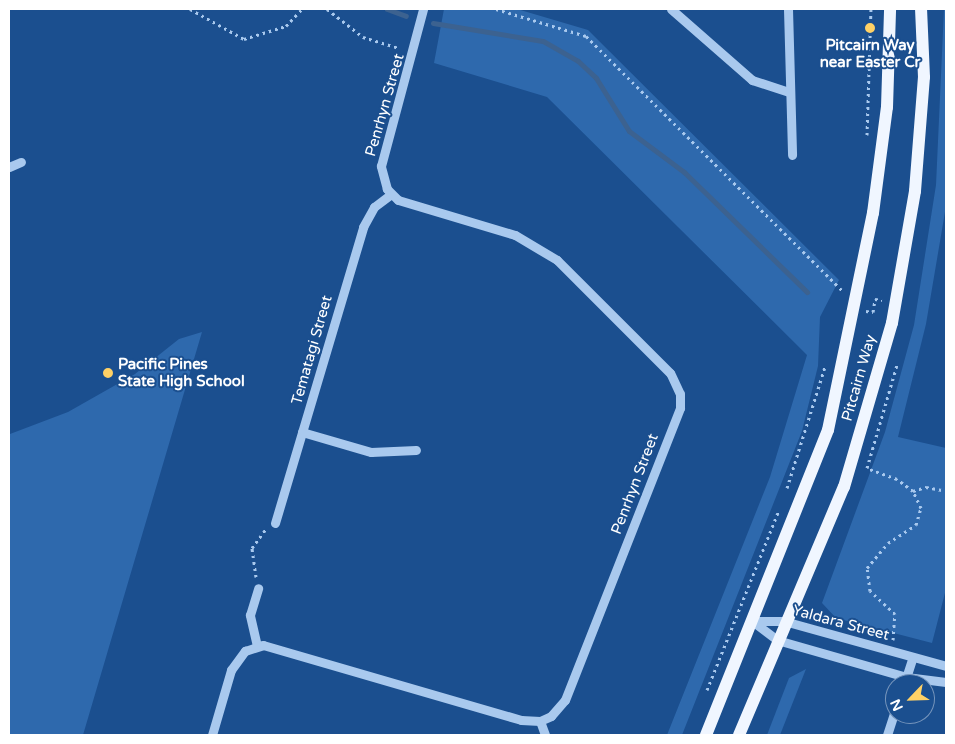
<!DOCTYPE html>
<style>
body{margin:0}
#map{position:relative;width:955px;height:744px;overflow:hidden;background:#1b4f8f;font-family:"Varela Round",sans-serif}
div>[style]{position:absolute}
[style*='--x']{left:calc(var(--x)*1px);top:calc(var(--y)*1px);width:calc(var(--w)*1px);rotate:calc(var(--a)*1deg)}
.green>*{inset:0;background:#2e69ad}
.stream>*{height:5px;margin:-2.5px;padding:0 2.5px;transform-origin:2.5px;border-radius:2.5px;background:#3c6290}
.path>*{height:3px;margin-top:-1.5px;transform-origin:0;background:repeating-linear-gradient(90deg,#a9c9ee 0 2.5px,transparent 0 6.5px)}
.minor>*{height:9px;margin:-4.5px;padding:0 4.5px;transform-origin:4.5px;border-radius:4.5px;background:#a9c9ee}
.major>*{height:12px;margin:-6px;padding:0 6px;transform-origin:6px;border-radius:6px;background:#f0f6ff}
.dots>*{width:14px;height:14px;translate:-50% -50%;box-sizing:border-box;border:2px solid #1b4f8f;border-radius:50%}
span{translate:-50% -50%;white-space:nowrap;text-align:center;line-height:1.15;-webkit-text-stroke:4px #1b4f8f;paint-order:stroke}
.poi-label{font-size:15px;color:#fff;font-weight:700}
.left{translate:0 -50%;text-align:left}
.street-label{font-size:15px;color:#fff}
.frame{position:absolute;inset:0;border:10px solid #fff;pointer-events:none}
.north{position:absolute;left:885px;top:674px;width:50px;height:50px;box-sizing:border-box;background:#1b4f8f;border:1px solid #7695bc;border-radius:50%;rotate:246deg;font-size:14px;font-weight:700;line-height:20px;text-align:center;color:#fff}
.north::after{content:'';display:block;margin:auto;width:18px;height:22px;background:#ffd166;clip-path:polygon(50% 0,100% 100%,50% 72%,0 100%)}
</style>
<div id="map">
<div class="green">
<i style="clip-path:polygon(444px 9px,517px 9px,588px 30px,839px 280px,820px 317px,818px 366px,802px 431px,682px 735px,667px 735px,770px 477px,807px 355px,547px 97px,434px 63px)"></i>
<i style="clip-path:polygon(944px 9px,946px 9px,946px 206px,926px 324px,898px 437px,946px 448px,946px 589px,932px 643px,836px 618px,822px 603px,885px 432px,914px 325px,936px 185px)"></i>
<i style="clip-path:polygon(202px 332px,83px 735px,9px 735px,10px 434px,68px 412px,135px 374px,179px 339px)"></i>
<i style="clip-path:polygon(806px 669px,780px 735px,767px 735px,789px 678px)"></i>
</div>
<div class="stream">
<i style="--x:387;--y:9;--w:20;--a:20"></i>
<i style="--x:433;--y:23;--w:111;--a:9.3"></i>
<i style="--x:543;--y:41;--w:40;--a:29.7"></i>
<i style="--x:578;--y:61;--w:25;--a:43"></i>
<i style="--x:596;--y:78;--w:62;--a:58.1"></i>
<i style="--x:629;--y:131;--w:69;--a:36.7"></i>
<i style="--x:684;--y:172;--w:172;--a:44.3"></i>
</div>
<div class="path">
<i style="--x:190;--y:9;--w:62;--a:29.1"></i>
<i style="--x:244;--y:39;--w:44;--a:-17.2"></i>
<i style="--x:286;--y:26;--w:23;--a:-47"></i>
<i style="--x:327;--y:9;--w:46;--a:37.9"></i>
<i style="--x:363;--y:37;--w:38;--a:17"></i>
<i style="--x:496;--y:9;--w:94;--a:16.7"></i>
<i style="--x:586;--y:36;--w:362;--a:44.8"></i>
<i style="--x:867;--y:135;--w:126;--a:-88.2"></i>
<i style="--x:866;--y:311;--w:7;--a:8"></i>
<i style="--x:873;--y:312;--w:13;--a:-81"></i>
<i style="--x:875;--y:299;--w:7;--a:8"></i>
<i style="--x:787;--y:488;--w:127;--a:-72.6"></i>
<i style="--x:913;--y:491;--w:14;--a:-17"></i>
<i style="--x:926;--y:487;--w:20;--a:11"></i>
<i style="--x:256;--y:577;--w:29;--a:-98"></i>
<i style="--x:252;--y:548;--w:24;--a:-54"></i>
<i style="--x:893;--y:640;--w:26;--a:-86"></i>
<i style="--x:895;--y:614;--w:34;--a:-137"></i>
<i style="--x:870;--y:591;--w:23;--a:-97"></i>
<i style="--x:867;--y:568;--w:33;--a:-50"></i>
<i style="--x:888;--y:543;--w:33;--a:-33"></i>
<i style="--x:916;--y:525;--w:18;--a:-74"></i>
<i style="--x:921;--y:508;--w:19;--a:-115"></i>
<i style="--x:913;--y:491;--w:20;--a:-143"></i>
<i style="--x:897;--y:479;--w:32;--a:-160"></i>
<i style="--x:867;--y:468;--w:107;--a:-73.8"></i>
<i style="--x:707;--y:690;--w:194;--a:-68.2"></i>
</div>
<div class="minor">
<i style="--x:671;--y:9;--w:108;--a:41.2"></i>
<i style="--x:752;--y:80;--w:38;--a:18"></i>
<i style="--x:788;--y:9;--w:146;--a:88.4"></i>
<i style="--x:9;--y:167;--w:13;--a:-23"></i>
<i style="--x:302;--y:432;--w:72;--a:16.2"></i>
<i style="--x:371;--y:452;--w:45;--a:-2.5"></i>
<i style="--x:275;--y:523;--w:309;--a:-73.4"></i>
<i style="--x:363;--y:227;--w:23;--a:-61"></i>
<i style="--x:374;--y:207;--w:21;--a:-37"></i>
<i style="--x:752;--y:621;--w:31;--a:37"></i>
<i style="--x:777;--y:640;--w:134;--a:16"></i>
<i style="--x:906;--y:677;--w:40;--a:7.1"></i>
<i style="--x:753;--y:621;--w:31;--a:0"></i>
<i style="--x:784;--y:621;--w:168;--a:15.5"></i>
<i style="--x:257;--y:646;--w:32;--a:-103"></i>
<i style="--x:250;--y:615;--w:28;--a:-73"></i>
<i style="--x:904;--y:684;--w:28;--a:-72"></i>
<i style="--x:540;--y:721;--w:15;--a:70"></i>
<i style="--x:212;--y:735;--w:68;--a:-73.7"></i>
<i style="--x:231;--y:670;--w:24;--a:-54"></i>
<i style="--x:245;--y:651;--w:19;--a:-18"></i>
<i style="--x:263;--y:645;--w:269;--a:16.2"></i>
<i style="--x:521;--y:720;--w:19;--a:3"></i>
<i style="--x:540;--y:721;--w:12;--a:-24"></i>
<i style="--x:551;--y:716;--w:21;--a:-49"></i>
<i style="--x:565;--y:700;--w:314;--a:-68.5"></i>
<i style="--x:680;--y:408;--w:14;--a:-90"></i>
<i style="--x:680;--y:394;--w:23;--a:-115"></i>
<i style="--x:670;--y:373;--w:160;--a:-135"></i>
<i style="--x:557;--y:260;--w:49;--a:-149.2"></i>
<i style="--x:515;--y:235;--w:122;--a:-163.3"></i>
<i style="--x:398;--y:200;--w:16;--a:-135"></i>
<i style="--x:387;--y:189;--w:24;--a:-105"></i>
<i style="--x:381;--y:166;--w:163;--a:-75"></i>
<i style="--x:887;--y:735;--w:25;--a:-72"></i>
</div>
<div class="major">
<i style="--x:706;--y:735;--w:328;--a:-68.2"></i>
<i style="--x:828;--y:430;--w:222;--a:-78.3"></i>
<i style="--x:873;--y:213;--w:107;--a:-82.5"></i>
<i style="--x:887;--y:107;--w:98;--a:-88.2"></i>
<i style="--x:739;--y:735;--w:269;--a:-67.1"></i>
<i style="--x:844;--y:487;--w:171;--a:-73.7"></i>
<i style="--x:892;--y:323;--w:134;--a:-80.1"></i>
<i style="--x:915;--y:191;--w:114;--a:-85.5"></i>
<i style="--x:924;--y:77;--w:68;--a:-92.5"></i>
</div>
<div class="dots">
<i style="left:870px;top:28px;background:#ffd166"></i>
<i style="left:108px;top:373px;background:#ffd166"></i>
</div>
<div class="poi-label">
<span style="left:870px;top:54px">Pitcairn Way<br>near Easter Cr</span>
<span class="left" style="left:118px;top:373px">Pacific Pines<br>State High School</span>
</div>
<div class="street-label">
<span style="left:385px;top:105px;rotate:-74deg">Penrhyn Street</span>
<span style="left:312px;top:350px;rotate:-74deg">Tematagi Street</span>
<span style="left:859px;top:378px;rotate:-74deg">Pitcairn Way</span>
<span style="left:635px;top:484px;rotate:-69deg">Penrhyn Street</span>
<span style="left:841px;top:623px;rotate:15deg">Yaldara Street</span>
</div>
<div class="frame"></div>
<div class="north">N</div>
</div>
